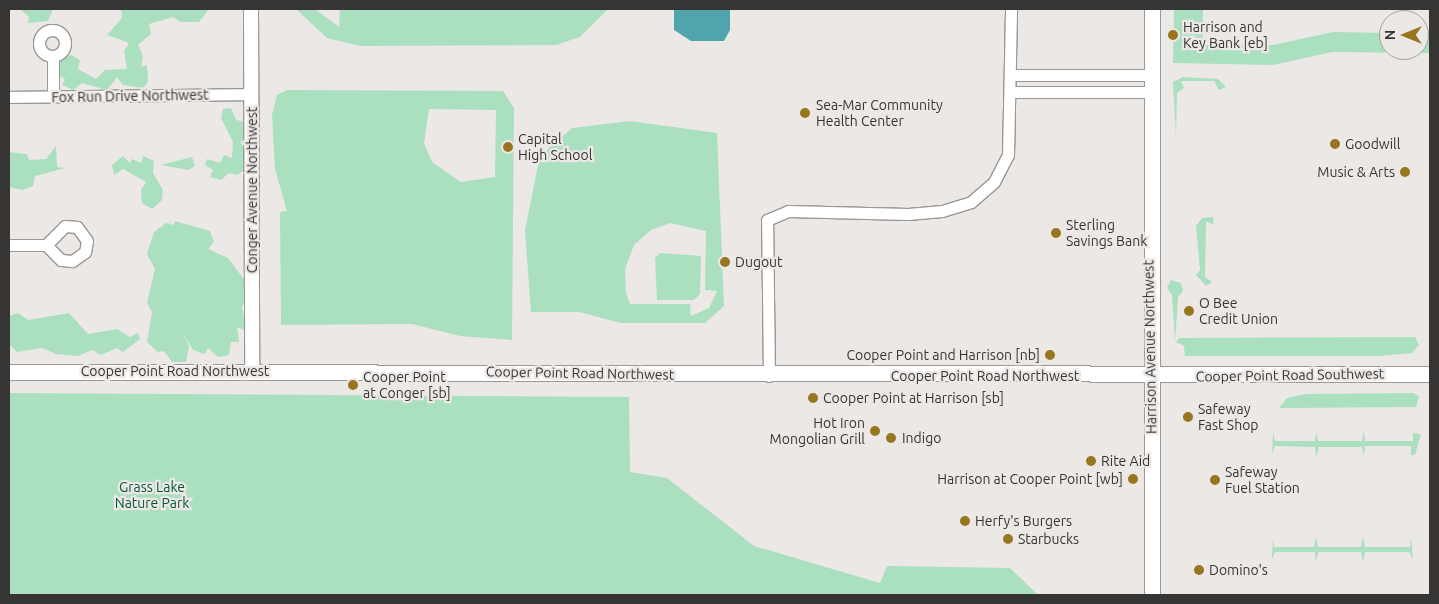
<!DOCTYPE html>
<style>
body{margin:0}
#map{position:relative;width:1439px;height:604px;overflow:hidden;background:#ece8e6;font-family:Ubuntu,sans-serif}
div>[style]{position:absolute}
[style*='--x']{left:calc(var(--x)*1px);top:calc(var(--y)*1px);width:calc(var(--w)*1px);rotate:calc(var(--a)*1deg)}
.green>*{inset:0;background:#aadfc0}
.water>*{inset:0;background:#50a5ad}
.roads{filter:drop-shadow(1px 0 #9b9795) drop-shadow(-1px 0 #9b9795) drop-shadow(0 1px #9b9795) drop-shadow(0 -1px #9b9795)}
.minor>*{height:11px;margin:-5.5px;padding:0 5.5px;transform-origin:5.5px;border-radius:5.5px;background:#fff}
.minor>.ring{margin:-5.5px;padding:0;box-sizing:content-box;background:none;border:11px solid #fff;border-radius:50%}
.tertiary>*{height:14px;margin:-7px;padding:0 7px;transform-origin:7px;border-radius:7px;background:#fff}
.secondary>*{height:15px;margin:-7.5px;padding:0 7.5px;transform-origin:7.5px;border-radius:7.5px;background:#fff}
.dots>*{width:14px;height:14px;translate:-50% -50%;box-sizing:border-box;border:2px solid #ece8e6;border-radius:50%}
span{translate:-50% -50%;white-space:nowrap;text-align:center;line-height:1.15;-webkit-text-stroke:4.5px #ece8e6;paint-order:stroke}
.poi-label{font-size:14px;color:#363534}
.left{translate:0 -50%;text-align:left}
.right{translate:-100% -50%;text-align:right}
.street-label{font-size:14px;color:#363534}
.park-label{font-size:14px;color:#045736}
.frame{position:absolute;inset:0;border:10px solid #363534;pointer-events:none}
.north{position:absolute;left:1379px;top:10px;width:50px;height:50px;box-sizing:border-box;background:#ece8e6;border:1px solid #a3a09f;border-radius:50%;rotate:270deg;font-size:14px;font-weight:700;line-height:20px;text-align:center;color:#363534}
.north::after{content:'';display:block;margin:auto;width:18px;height:22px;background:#98751f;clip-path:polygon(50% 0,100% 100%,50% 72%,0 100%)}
</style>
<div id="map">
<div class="green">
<i style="clip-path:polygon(20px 9px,53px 9px,48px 21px,28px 23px,29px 17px)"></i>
<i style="clip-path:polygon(121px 9px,209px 9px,199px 22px,180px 22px,173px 17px,149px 24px,151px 34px,138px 45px,143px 56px,141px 67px,147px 65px,148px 82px,143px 88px,123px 85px,117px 77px,107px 90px,82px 83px,73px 90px,62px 85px,65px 79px,60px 76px,59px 61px,71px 55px,80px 60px,78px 69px,96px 79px,105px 70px,127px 69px,124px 51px,129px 43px,107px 35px,122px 18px)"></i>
<i style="clip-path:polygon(296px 9px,315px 9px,339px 27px,340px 9px,608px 9px,580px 37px,556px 45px,360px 46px,327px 38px)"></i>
<i style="clip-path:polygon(1174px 9px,1203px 9px,1203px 45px,1273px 45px,1333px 32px,1389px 33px,1389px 50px,1419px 50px,1419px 33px,1430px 33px,1430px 53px,1332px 52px,1273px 65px,1173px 63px)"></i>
<i style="clip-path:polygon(1183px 77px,1218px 79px,1226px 87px,1219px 90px,1214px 81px,1181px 81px,1184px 88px,1177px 93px,1176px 137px,1173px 82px)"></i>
<i style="clip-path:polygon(evenodd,287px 90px,503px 91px,514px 108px,512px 340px,460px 336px,412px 324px,281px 325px,280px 212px,287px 211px,275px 169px,272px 115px,277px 95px,287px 90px,429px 109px,496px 110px,495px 177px,461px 182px,432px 162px,424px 143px,429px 109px)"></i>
<i style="clip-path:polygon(231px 108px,236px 120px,245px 122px,246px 141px,240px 143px,247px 149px,246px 169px,237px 175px,229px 173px,221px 180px,210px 177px,213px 170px,205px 165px,207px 159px,220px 163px,224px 155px,232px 158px,233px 142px,221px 118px,223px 109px)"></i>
<i style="clip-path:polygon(evenodd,630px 121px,717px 133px,724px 306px,705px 323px,621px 323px,579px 312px,531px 312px,525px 230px,540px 156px,572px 128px,630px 121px,670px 223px,706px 231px,705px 290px,717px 291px,709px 308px,691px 316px,690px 304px,630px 304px,626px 293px,625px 269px,634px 245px,651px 230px,670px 223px)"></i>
<i style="clip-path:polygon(56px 146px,57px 167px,65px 168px,35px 176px,33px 186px,22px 190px,9px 187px,9px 152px,27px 154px,29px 160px,46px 159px)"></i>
<i style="clip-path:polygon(123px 156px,130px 163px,132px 159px,141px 163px,143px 156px,154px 161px,153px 173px,163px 190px,162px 200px,152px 209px,142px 203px,141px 190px,146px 182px,123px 169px,114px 175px,112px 165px)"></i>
<i style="clip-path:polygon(192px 157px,195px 166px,188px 170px,161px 165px)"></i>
<i style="clip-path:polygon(1213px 217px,1214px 225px,1206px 221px,1205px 277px,1212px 282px,1206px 286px,1196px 275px,1200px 270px,1196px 226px,1202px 218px)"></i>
<i style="clip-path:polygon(175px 221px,210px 231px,214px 242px,208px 249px,228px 258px,249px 286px,242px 308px,247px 331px,237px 327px,239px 342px,231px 342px,229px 355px,218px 357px,208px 348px,205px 354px,193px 350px,182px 332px,189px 346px,186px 362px,172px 362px,164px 351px,158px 352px,147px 342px,152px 312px,147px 303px,155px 269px,147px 254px,154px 232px,166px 223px,174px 225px)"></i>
<i style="clip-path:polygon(660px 253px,701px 256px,700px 294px,694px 300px,657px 300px,655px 258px)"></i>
<i style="clip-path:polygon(1171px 280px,1181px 283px,1183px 291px,1178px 297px,1175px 342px,1172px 295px,1167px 288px)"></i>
<i style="clip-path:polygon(18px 313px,28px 320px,69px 313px,88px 334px,117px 329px,130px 337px,138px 333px,140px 339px,123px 352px,117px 348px,101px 355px,92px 350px,78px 356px,56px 354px,42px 348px,17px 352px,9px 344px,9px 316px)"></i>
<i style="clip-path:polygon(1415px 337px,1419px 345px,1412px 353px,1378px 356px,1185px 356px,1184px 346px,1176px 342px,1179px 338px)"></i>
<i style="clip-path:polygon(9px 393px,629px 397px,630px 472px,667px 478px,754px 546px,880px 583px,887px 566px,1010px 568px,1038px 595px,9px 595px)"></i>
<i style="clip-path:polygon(1413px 393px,1419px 396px,1416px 407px,1279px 408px,1287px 398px,1306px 394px)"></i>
<i style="clip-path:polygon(1364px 431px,1365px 441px,1413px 441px,1413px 433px,1421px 434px,1415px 455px,1411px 455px,1411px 446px,1365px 446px,1364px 456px,1362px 447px,1319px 447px,1316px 457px,1315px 447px,1275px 446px,1272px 454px,1273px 432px,1275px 441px,1315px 441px,1316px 432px,1318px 441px,1362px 441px)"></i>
<i style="clip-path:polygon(1316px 537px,1318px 547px,1361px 547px,1363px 537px,1365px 547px,1410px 547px,1411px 537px,1413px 560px,1409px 552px,1365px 552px,1363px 562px,1361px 552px,1318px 552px,1316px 562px,1315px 552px,1275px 552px,1272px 559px,1273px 537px,1274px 547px,1314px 547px)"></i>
</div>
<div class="water">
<i style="clip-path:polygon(674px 9px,730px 9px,730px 30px,724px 41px,691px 41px,674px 30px)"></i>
</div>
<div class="roads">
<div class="minor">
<i class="ring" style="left:39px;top:30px;width:15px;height:15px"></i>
<i style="--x:53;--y:60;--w:37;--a:90"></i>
<i style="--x:1011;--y:75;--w:139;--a:0"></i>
<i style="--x:1011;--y:92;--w:139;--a:0"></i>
<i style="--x:9;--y:97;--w:243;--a:-0.7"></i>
<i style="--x:65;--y:226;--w:12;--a:5"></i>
<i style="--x:77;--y:227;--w:17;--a:54"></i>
<i style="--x:87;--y:241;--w:11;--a:100"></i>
<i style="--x:85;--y:252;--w:16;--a:145"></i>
<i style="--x:72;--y:261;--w:11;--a:-175"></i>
<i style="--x:61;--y:260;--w:21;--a:-135"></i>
<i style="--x:46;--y:245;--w:27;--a:-45"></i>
<i style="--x:9;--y:245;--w:37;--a:0"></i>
<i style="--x:769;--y:376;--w:156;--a:-90.7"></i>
<i style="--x:767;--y:220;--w:23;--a:-23"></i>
<i style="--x:788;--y:211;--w:120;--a:1.4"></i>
<i style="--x:908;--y:214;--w:34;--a:-5"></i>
<i style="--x:942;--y:211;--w:30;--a:-17"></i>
<i style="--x:971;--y:202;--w:30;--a:-41"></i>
<i style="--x:994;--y:182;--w:30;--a:-63"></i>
<i style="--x:1008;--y:155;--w:146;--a:-88.8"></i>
</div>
<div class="tertiary">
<i style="--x:251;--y:9;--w:362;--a:89.8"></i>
</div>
<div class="secondary">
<i style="--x:9;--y:372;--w:1421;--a:0.08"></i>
<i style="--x:1152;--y:595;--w:586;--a:-90"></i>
</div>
</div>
<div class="dots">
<i style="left:1173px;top:35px;background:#98751f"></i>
<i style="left:805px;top:113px;background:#98751f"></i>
<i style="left:1335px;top:144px;background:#98751f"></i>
<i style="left:508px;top:147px;background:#98751f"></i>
<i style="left:1405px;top:172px;background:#98751f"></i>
<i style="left:1056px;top:233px;background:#98751f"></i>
<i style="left:725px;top:262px;background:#98751f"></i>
<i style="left:1189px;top:311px;background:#98751f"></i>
<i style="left:1050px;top:355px;background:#98751f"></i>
<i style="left:353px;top:385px;background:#98751f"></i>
<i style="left:813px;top:398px;background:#98751f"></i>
<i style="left:1188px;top:417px;background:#98751f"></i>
<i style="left:875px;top:431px;background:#98751f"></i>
<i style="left:891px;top:438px;background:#98751f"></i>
<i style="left:1091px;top:461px;background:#98751f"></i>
<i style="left:1133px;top:479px;background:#98751f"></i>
<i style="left:1215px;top:480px;background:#98751f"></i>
<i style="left:965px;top:521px;background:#98751f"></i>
<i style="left:1008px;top:539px;background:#98751f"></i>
<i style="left:1199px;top:570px;background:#98751f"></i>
</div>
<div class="poi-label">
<span class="left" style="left:1183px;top:35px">Harrison and<br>Key Bank [eb]</span>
<span class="left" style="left:816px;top:113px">Sea-Mar Community<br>Health Center</span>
<span class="left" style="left:518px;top:147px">Capital<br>High School</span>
<span class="left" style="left:1345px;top:144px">Goodwill</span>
<span class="right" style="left:1395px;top:172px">Music &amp; Arts</span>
<span class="left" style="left:1066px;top:233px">Sterling<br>Savings Bank</span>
<span class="left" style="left:735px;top:262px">Dugout</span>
<span class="left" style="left:1199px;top:311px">O Bee<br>Credit Union</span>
<span class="right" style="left:1040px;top:355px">Cooper Point and Harrison [nb]</span>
<span class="left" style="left:363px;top:385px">Cooper Point<br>at Conger [sb]</span>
<span class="left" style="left:823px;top:398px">Cooper Point at Harrison [sb]</span>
<span class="left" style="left:1198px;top:417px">Safeway<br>Fast Shop</span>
<span class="right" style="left:865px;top:431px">Hot Iron<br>Mongolian Grill</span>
<span class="left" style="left:902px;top:438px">Indigo</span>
<span class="left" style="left:1101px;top:461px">Rite Aid</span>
<span class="left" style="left:1225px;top:480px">Safeway<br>Fuel Station</span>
<span class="right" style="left:1123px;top:479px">Harrison at Cooper Point [wb]</span>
<span class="left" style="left:975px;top:521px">Herfy's Burgers</span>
<span class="left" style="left:1018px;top:539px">Starbucks</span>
<span class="left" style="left:1209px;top:570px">Domino's</span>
</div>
<div class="street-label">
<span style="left:130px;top:96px;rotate:-1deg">Fox Run Drive Northwest</span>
<span style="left:252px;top:190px;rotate:-90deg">Conger Avenue Northwest</span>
<span style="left:1150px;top:347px;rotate:-91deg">Harrison Avenue Northwest</span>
<span style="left:175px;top:371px">Cooper Point Road Northwest</span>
<span style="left:580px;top:373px;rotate:1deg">Cooper Point Road Northwest</span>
<span style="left:1290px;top:375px;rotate:-1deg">Cooper Point Road Southwest</span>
<span style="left:985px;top:376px">Cooper Point Road Northwest</span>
</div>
<div class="park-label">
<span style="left:152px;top:495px">Grass Lake<br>Nature Park</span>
</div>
<div class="frame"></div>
<div class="north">N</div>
</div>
